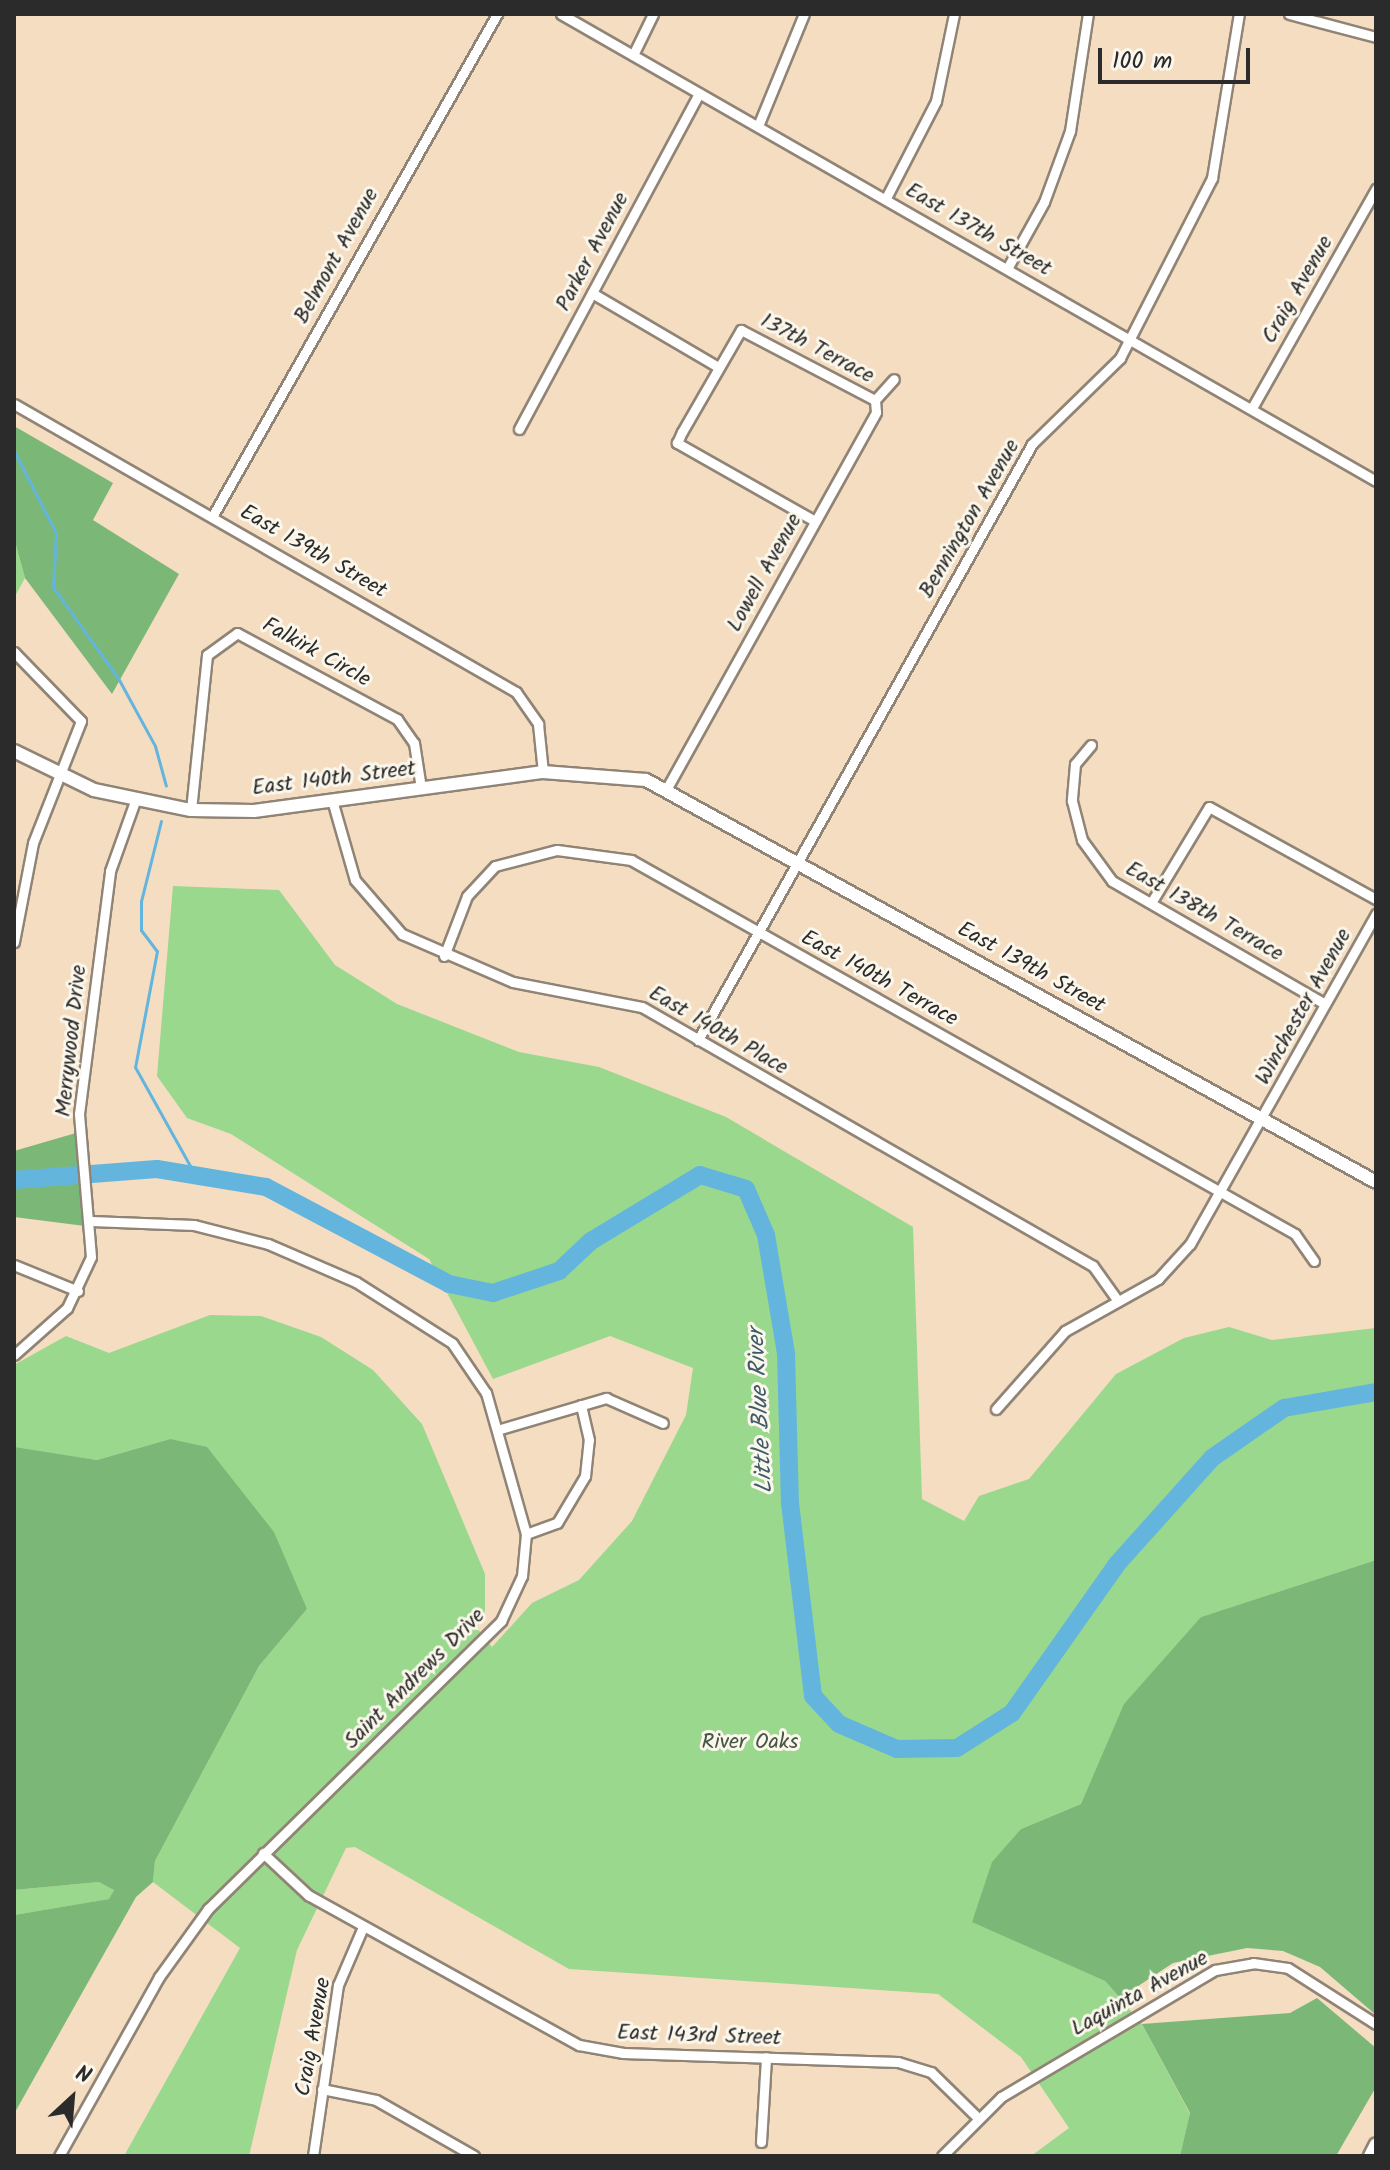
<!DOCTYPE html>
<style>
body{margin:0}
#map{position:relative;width:1390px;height:2170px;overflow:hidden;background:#f4ddc1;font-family:Kalam,sans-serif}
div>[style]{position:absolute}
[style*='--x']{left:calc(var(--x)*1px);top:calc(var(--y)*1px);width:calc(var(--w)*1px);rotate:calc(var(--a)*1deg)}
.green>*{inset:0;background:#9ad88d}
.forest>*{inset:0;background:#7bb878}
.stream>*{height:3px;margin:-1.5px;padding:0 1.5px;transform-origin:1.5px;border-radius:1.5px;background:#63b5de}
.river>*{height:18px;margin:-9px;padding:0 9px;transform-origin:9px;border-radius:9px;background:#63b5de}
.roads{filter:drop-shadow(2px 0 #908476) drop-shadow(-2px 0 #908476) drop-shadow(0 2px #908476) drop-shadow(0 -2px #908476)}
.minor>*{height:9px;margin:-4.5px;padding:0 4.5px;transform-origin:4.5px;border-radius:4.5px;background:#fff}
.tertiary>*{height:12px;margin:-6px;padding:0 6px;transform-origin:6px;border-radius:6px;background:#fff}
span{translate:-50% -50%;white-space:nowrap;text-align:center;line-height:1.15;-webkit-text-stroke:6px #fbf7ec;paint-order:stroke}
.street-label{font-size:22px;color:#2b2b2b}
.park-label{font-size:22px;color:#475644}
.water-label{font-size:24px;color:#3f5b6a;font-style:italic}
.frame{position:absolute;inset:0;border:16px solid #2b2b2b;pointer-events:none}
.north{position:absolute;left:32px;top:2058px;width:80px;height:80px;-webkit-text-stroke:6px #fbf7ec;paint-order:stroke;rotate:26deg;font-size:22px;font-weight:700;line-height:32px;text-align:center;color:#2b2b2b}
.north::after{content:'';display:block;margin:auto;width:28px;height:36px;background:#2b2b2b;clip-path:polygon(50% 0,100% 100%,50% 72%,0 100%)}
.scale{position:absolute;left:1098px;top:48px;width:152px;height:36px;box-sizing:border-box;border:4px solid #2b2b2b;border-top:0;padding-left:10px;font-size:24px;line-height:28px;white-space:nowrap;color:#2b2b2b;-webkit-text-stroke:6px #fbf7ec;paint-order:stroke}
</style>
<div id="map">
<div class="green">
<i style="clip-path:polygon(14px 538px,25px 578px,14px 598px)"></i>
<i style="clip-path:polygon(173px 886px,279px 890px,335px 965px,397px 1004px,519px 1052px,599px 1067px,726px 1117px,913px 1227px,922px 1499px,964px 1521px,979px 1496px,1029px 1479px,1116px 1374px,1184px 1338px,1229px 1327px,1272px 1340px,1376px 1328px,1376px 1560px,1201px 1617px,1108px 1748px,1081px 1804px,1021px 1829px,972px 1921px,1105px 1981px,1142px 2024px,1190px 2114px,1180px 2156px,1031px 2156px,1069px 2128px,1021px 2057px,938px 1994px,569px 1969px,355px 1847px,346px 1848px,297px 1950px,249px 2156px,124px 2156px,240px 1948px,153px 1882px,155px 1861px,259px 1666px,307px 1609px,170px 1439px,97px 1460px,14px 1448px,14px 1365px,66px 1336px,109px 1353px,210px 1315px,261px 1316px,321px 1337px,373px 1370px,422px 1424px,485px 1574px,485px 1611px,477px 1628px,492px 1647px,532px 1603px,579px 1580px,632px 1521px,686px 1415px,693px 1368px,610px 1336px,493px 1379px,429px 1259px,231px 1134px,187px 1118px,157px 1076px)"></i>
<i style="clip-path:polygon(99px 1882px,114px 1889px,110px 1899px,14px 1915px,14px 1890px)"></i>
</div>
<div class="forest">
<i style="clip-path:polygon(14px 426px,113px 483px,93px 520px,179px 574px,112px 694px,25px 578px,14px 538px)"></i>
<i style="clip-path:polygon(76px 1133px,85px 1226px,14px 1217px,14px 1151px)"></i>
<i style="clip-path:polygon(170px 1439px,207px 1447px,274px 1532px,307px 1609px,259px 1666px,155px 1861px,153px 1882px,136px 1897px,14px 2114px,14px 1915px,109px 1899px,114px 1890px,99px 1882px,14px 1890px,14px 1447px,97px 1460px)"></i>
<i style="clip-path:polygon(1376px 1560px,1376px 2015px,1320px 1967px,1283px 1951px,1247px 1948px,1173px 1963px,1120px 1998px,1105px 1981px,972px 1922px,992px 1862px,1021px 1829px,1081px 1804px,1124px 1704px,1201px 1617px)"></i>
<i style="clip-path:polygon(1317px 1998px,1376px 2048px,1376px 2087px,1336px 2156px,1180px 2156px,1190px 2113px,1142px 2024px,1290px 2013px)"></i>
</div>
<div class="stream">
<i style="--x:14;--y:451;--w:92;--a:62.9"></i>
<i style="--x:56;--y:533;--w:54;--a:93.2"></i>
<i style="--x:53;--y:587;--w:112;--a:54.5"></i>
<i style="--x:118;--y:678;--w:77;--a:61.4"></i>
<i style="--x:155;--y:746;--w:41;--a:74.6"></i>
<i style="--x:161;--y:821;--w:82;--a:104"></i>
<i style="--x:141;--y:901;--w:29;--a:90"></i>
<i style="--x:141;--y:930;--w:26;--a:53"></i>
<i style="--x:157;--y:951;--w:118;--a:100.7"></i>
<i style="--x:135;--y:1067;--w:124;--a:60.9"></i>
</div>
<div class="river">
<i style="--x:14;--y:1180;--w:143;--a:-4.4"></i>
<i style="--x:157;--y:1169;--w:110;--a:9.4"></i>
<i style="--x:266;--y:1187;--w:207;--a:27.9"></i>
<i style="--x:449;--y:1284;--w:45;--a:11.6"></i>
<i style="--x:493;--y:1293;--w:70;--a:-18.4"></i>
<i style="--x:559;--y:1271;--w:44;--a:-43.2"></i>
<i style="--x:591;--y:1241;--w:127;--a:-31.2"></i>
<i style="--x:700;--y:1175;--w:48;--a:16.9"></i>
<i style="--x:746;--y:1189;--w:50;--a:66.5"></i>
<i style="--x:766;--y:1235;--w:120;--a:80.4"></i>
<i style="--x:786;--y:1353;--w:150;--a:88.5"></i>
<i style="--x:790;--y:1503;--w:194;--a:83.2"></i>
<i style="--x:813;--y:1696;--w:38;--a:47"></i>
<i style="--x:839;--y:1724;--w:63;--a:23.3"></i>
<i style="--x:897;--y:1749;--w:60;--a:-1"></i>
<i style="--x:957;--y:1748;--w:65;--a:-32.5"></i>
<i style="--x:1012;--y:1713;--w:182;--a:-54.8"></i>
<i style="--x:1117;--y:1564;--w:142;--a:-48.1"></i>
<i style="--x:1212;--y:1458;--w:88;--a:-34.8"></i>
<i style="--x:1284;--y:1408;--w:93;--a:-9.9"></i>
</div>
<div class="roads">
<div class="minor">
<i style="--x:561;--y:14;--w:939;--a:29.81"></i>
<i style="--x:1289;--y:14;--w:90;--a:14.8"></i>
<i style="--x:633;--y:55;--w:46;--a:-64"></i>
<i style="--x:758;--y:126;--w:121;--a:-67.7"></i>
<i style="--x:886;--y:198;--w:109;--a:-62.7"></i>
<i style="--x:936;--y:101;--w:89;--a:-78.3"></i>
<i style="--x:1008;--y:267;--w:74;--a:-61"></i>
<i style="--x:1044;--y:202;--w:76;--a:-69.9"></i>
<i style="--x:1070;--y:131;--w:118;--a:-81.3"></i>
<i style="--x:592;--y:293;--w:146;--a:30.4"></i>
<i style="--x:14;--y:404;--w:579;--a:29.84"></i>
<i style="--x:516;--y:692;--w:39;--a:55"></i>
<i style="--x:538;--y:724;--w:48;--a:84.1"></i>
<i style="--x:1252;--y:408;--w:252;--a:-60.5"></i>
<i style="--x:519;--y:429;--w:381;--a:-61.8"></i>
<i style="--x:212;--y:517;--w:578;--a:-60.46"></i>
<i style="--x:815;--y:521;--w:159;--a:-150.5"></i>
<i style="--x:677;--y:443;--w:12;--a:-66"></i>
<i style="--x:682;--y:432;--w:118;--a:-60"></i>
<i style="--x:741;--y:330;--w:151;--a:27.6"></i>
<i style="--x:14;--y:652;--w:96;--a:45.8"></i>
<i style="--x:81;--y:721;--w:131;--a:111.5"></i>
<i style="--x:33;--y:843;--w:101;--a:100.9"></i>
<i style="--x:1091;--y:745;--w:25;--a:130"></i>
<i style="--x:1075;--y:764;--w:37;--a:95"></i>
<i style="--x:1072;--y:801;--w:40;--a:75.6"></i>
<i style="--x:1082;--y:840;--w:51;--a:53.8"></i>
<i style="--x:1112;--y:881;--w:246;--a:30"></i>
<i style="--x:667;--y:788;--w:430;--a:-60.9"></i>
<i style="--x:876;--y:412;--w:12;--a:-95"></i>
<i style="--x:875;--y:400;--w:28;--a:-48"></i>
<i style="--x:332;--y:800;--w:83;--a:74"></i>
<i style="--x:355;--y:880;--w:72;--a:49"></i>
<i style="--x:402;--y:934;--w:121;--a:23.4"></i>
<i style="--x:513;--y:982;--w:131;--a:11"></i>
<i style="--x:642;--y:1007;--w:520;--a:29.87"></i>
<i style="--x:1093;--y:1266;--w:43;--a:54.5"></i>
<i style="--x:191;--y:810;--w:156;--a:-84.1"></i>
<i style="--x:207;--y:655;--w:37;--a:-36"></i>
<i style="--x:237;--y:633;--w:182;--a:28.3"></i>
<i style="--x:397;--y:719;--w:29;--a:55"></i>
<i style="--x:414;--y:743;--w:46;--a:81.2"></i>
<i style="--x:1151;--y:903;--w:112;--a:-58.9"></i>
<i style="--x:1209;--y:807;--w:191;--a:28.9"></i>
<i style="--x:444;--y:956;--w:64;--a:-69"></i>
<i style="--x:467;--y:896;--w:41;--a:-47"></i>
<i style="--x:495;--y:866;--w:64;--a:-14.5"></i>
<i style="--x:557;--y:850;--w:75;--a:7.7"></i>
<i style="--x:631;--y:860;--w:762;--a:29.39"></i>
<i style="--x:1295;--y:1234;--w:33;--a:55"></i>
<i style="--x:698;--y:1040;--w:683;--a:-60.73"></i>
<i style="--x:1032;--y:444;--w:123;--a:-44.3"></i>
<i style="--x:1120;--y:358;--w:202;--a:-62.9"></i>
<i style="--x:1212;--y:178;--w:166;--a:-80.7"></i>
<i style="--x:14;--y:1265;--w:69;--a:22.1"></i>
<i style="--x:14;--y:1355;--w:71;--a:-41.6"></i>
<i style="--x:67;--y:1308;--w:56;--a:-64.8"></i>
<i style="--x:91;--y:1257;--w:144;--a:-94.8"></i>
<i style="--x:79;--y:1114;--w:245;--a:-82.7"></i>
<i style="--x:110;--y:871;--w:74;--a:-70.3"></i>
<i style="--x:996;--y:1409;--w:104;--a:-48.5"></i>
<i style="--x:1065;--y:1331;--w:107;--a:-29.2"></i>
<i style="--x:1158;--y:1279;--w:47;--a:-47.6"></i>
<i style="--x:1190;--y:1244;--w:379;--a:-60.6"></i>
<i style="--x:497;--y:1430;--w:114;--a:-16.4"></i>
<i style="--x:606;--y:1398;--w:62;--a:23.7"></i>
<i style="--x:526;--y:1534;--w:33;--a:-20"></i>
<i style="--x:557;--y:1523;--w:55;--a:-59.2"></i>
<i style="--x:585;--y:1476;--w:36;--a:-84"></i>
<i style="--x:589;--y:1440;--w:36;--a:-103"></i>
<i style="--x:263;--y:1853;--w:62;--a:43"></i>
<i style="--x:308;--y:1895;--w:310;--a:29"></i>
<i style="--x:579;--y:2045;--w:45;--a:10.3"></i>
<i style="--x:623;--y:2053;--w:275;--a:1.9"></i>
<i style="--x:898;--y:2062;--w:34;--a:17"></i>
<i style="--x:931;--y:2072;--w:64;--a:44.4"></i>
<i style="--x:322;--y:2089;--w:55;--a:11.5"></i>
<i style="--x:376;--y:2100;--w:113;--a:29.7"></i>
<i style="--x:761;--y:2142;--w:85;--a:-86.6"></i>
<i style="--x:59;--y:2156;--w:205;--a:-60.8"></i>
<i style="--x:159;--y:1977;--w:84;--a:-54.2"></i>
<i style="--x:208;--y:1909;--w:411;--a:-44.5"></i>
<i style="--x:501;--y:1621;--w:50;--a:-65"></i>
<i style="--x:522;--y:1576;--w:42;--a:-84.6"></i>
<i style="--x:526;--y:1534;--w:147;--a:-105.8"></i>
<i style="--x:486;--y:1393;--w:60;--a:-124.2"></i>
<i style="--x:452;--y:1343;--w:114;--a:-147.6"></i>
<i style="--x:356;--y:1282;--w:96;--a:-156.6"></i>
<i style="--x:268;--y:1244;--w:76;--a:-165.6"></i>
<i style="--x:194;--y:1225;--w:103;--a:-177.8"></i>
<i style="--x:313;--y:2156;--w:173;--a:-81.7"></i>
<i style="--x:338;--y:1985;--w:63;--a:-66.7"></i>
<i style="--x:942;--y:2156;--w:83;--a:-45"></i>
<i style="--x:1001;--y:2097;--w:249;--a:-30.7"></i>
<i style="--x:1215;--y:1970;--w:39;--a:-10"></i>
<i style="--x:1253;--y:1963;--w:35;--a:8"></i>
<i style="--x:1288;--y:1968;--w:104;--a:32.5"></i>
</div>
<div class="tertiary">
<i style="--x:14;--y:751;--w:89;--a:26"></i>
<i style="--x:94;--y:790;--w:99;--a:11.7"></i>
<i style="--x:191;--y:810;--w:63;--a:0.9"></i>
<i style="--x:254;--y:811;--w:292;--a:-7.7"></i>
<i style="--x:543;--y:772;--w:103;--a:4.4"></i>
<i style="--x:646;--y:780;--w:833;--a:28.84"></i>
<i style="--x:1370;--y:2156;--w:13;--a:-63"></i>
</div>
</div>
<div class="street-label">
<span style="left:978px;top:230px;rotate:30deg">East 137th Street</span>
<span style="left:593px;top:252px;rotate:-62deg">Parker Avenue</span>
<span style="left:337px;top:256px;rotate:-61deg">Belmont Avenue</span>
<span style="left:1298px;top:290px;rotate:-60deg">Craig Avenue</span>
<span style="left:817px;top:349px;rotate:28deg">137th Terrace</span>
<span style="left:970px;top:519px;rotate:-60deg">Bennington Avenue</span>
<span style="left:313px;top:552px;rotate:30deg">East 139th Street</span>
<span style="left:765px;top:573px;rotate:-61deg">Lowell Avenue</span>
<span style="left:316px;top:653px;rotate:29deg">Falkirk Circle</span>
<span style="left:334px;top:779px;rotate:-7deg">East 140th Street</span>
<span style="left:1204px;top:912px;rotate:30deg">East 138th Terrace</span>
<span style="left:1031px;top:968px;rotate:29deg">East 139th Street</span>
<span style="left:879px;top:979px;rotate:29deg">East 140th Terrace</span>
<span style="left:1304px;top:1007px;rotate:-61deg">Winchester Avenue</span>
<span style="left:718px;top:1031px;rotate:30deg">East 140th Place</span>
<span style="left:72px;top:1041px;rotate:-84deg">Merrywood Drive</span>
<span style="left:415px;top:1679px;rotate:-45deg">Saint Andrews Drive</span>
<span style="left:1140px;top:1994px;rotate:-29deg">Laquinta Avenue</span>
<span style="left:699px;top:2036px;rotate:2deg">East 143rd Street</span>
<span style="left:314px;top:2037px;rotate:-80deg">Craig Avenue</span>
</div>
<div class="park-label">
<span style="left:750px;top:1743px">River Oaks</span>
</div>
<div class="water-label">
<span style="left:761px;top:1411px;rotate:-93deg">Little Blue River</span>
</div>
<div class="frame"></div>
<div class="north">N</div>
<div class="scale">100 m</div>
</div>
